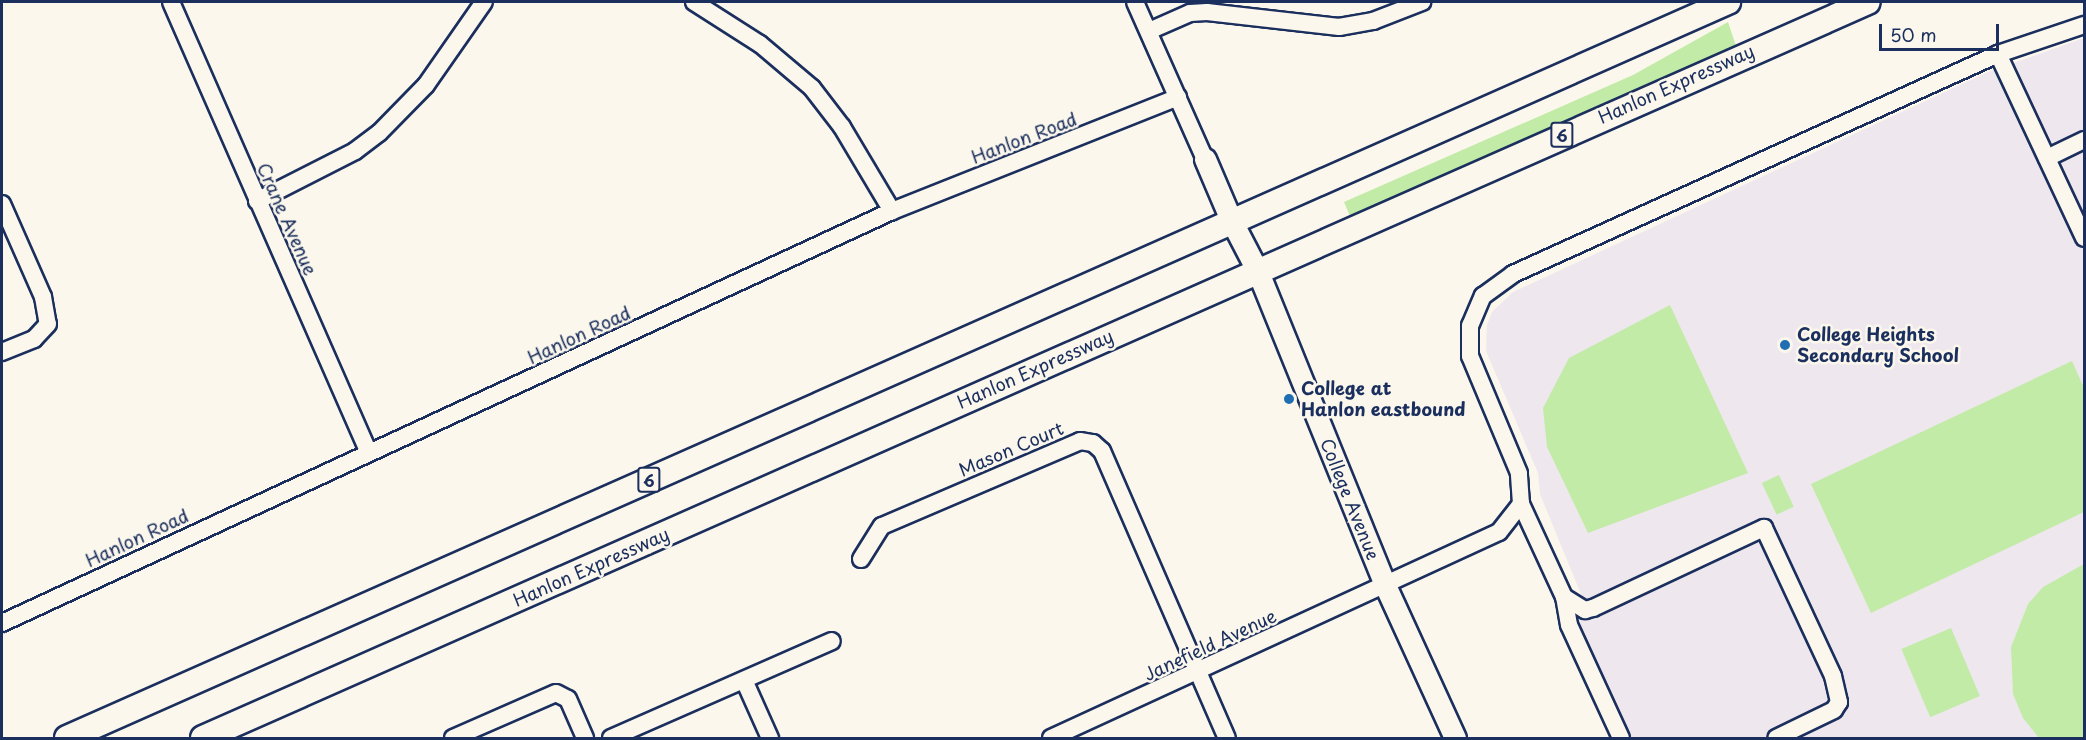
<!DOCTYPE html>
<style>
body{margin:0}
#map{position:relative;width:2086px;height:740px;overflow:hidden;background:#fbf7ec;font-family:"Playpen Sans",sans-serif}
div>[style]{position:absolute}
[style*='--x']{left:calc(var(--x)*1px);top:calc(var(--y)*1px);width:calc(var(--w)*1px);rotate:calc(var(--a)*1deg)}
.built>*{inset:0;background:#efe7ee}
.green>*{inset:0;background:#c2eba7;transform-origin:0 0}
.roads{filter:drop-shadow(2px 0 #1b2f5e) drop-shadow(-2px 0 #1b2f5e) drop-shadow(0 2px #1b2f5e) drop-shadow(0 -2px #1b2f5e)}
.minor>*{height:16px;margin:-8px;padding:0 8px;transform-origin:8px;border-radius:8px;background:#fbf7ec}
.major>*{height:21px;margin:-10.5px;padding:0 10.5px;transform-origin:10.5px;border-radius:10.5px;background:#fbf7ec}
.highway>*{height:24px;margin:-12px;padding:0 12px;transform-origin:12px;border-radius:12px;background:#fbf7ec}
.dots>*{width:16px;height:16px;translate:-50% -50%;box-sizing:border-box;border:3px solid #fbf7ec;border-radius:50%}
span{translate:-50% -50%;white-space:nowrap;text-align:center;line-height:1.15;-webkit-text-stroke:5px #fbf7ec;paint-order:stroke}
.shield-label span{padding:2px 4px;background:#fbf7ec;border:2px solid;border-radius:4px;-webkit-text-stroke-width:0}
.shield-label{font-size:16px;color:#1b2f5e;font-weight:700}
.street-label{font-size:18px;color:#1b2f5e}
.poi-label{font-size:18px;color:#1b2f5e;font-weight:700}
.left{translate:0 -50%;text-align:left}
.frame{position:absolute;inset:0;border:3px solid #1b2f5e;pointer-events:none}
.scale{position:absolute;left:1879px;top:24px;width:120px;height:27px;box-sizing:border-box;border:3px solid #1b2f5e;border-top:0;padding-left:8px;font-size:18px;line-height:21px;white-space:nowrap;color:#1b2f5e;-webkit-text-stroke:4px #fbf7ec;paint-order:stroke}
</style>
<div id="map">
<div class="built">
<i style="clip-path:polygon(2084px 38px,2084px 738px,1614px 738px,1556px 611px,1583px 599px,1540px 494px,1538px 473px,1486px 351px,1487px 325px,1492px 312px,1513px 292px,1988px 72px)"></i>
</div>
<div class="green">
<i style="clip-path:polygon(1728px 22px,1736px 46px,1350px 216px,1344px 202px,1633px 75px)"></i>
<i style="clip-path:polygon(1670px 305px,1748px 473px,1588px 533px,1547px 447px,1543px 408px,1569px 358px)"></i>
<i style="clip-path:polygon(2072px 361px,2084px 388px,2084px 512px,1871px 613px,1811px 484px)"></i>
<i style="left:1779px;top:475px;width:35px;height:19px;rotate:65deg"></i>
<i style="clip-path:polygon(2084px 564px,2084px 738px,2039px 738px,2023px 718px,2013px 694px,2011px 647px,2028px 604px,2043px 587px)"></i>
<i style="left:1951px;top:628px;width:74px;height:54px;rotate:67deg"></i>
</div>
<div class="roads">
<div class="minor">
<i style="--x:171;--y:2;--w:492;--a:66.3"></i>
<i style="--x:694;--y:2;--w:78;--a:32.5"></i>
<i style="--x:760;--y:44;--w:68;--a:40.2"></i>
<i style="--x:812;--y:88;--w:49;--a:52.4"></i>
<i style="--x:842;--y:127;--w:98;--a:59.2"></i>
<i style="--x:1135;--y:2;--w:172;--a:66"></i>
<i style="--x:1149;--y:31;--w:45;--a:-23.7"></i>
<i style="--x:1190;--y:13;--w:17;--a:-3"></i>
<i style="--x:1207;--y:12;--w:133;--a:6.5"></i>
<i style="--x:1339;--y:27;--w:35;--a:-10"></i>
<i style="--x:1373;--y:21;--w:53;--a:-21.2"></i>
<i style="--x:1998;--y:54;--w:203;--a:64.9"></i>
<i style="--x:2047;--y:158;--w:41;--a:-25.9"></i>
<i style="--x:257;--y:201;--w:110;--a:-27"></i>
<i style="--x:355;--y:151;--w:30;--a:-37"></i>
<i style="--x:379;--y:133;--w:67;--a:-45.6"></i>
<i style="--x:426;--y:85;--w:101;--a:-55.1"></i>
<i style="--x:2;--y:204;--w:102;--a:66.2"></i>
<i style="--x:43;--y:297;--w:27;--a:80"></i>
<i style="--x:48;--y:324;--w:21;--a:133"></i>
<i style="--x:34;--y:339;--w:35;--a:158"></i>
<i style="--x:861;--y:559;--w:39;--a:-58"></i>
<i style="--x:882;--y:526;--w:215;--a:-23.2"></i>
<i style="--x:1080;--y:441;--w:13;--a:9"></i>
<i style="--x:1093;--y:443;--w:12;--a:42"></i>
<i style="--x:1102;--y:451;--w:313;--a:66.5"></i>
<i style="--x:1564;--y:597;--w:25;--a:32"></i>
<i style="--x:1585;--y:610;--w:8;--a:-14"></i>
<i style="--x:1593;--y:608;--w:189;--a:-25.1"></i>
<i style="--x:1764;--y:528;--w:163;--a:65"></i>
<i style="--x:1833;--y:676;--w:27;--a:77"></i>
<i style="--x:1839;--y:702;--w:9;--a:122"></i>
<i style="--x:1834;--y:710;--w:64;--a:154.2"></i>
<i style="--x:2;--y:623;--w:981;--a:-24.84"></i>
<i style="--x:892;--y:211;--w:308;--a:-21.7"></i>
<i style="--x:744;--y:680;--w:64;--a:65.9"></i>
<i style="--x:453;--y:738;--w:112;--a:-23.6"></i>
<i style="--x:556;--y:693;--w:13;--a:27"></i>
<i style="--x:568;--y:699;--w:43;--a:66.4"></i>
<i style="--x:611;--y:738;--w:241;--a:-23.7"></i>
<i style="--x:1051;--y:738;--w:493;--a:-24.7"></i>
<i style="--x:1499;--y:532;--w:36;--a:-52"></i>
<i style="--x:1621;--y:738;--w:124;--a:-114.7"></i>
<i style="--x:1569;--y:625;--w:28;--a:-100"></i>
<i style="--x:1564;--y:597;--w:102;--a:-114.8"></i>
<i style="--x:1521;--y:504;--w:31;--a:-94"></i>
<i style="--x:1519;--y:473;--w:127;--a:-112.7"></i>
<i style="--x:1470;--y:356;--w:30;--a:-90"></i>
<i style="--x:1470;--y:326;--w:33;--a:-67"></i>
<i style="--x:1483;--y:296;--w:37;--a:-36"></i>
<i style="--x:1513;--y:274;--w:533;--a:-24.4"></i>
<i style="--x:1998;--y:54;--w:91;--a:-18.6"></i>
</div>
<div class="major">
<i style="--x:1205;--y:159;--w:66;--a:66.9"></i>
<i style="--x:1231;--y:220;--w:59;--a:62.6"></i>
<i style="--x:1258;--y:272;--w:338;--a:67.9"></i>
<i style="--x:1385;--y:585;--w:168;--a:65.4"></i>
</div>
<div class="highway">
<i style="--x:67;--y:738;--w:1817;--a:-23.9"></i>
<i style="--x:203;--y:738;--w:1820;--a:-23.85"></i>
</div>
</div>
<div class="dots">
<i style="left:1785px;top:345px;background:#1f6fb2"></i>
<i style="left:1289px;top:399px;background:#1f6fb2"></i>
</div>
<div class="shield-label">
<span style="left:1562px;top:135px">6</span>
<span style="left:649px;top:480px">6</span>
</div>
<div class="street-label">
<span style="left:1676px;top:84px;rotate:-24deg">Hanlon Expressway</span>
<span style="left:1024px;top:138px;rotate:-21deg">Hanlon Road</span>
<span style="left:287px;top:219px;rotate:66deg">Crane Avenue</span>
<span style="left:579px;top:335px;rotate:-25deg">Hanlon Road</span>
<span style="left:1035px;top:369px;rotate:-24deg">Hanlon Expressway</span>
<span style="left:1011px;top:449px;rotate:-23deg">Mason Court</span>
<span style="left:1350px;top:499px;rotate:68deg">College Avenue</span>
<span style="left:137px;top:538px;rotate:-25deg">Hanlon Road</span>
<span style="left:591px;top:567px;rotate:-24deg">Hanlon Expressway</span>
<span style="left:1210px;top:645px;rotate:-25deg">Janefield Avenue</span>
</div>
<div class="poi-label">
<span class="left" style="left:1797px;top:345px">College Heights<br>Secondary School</span>
<span class="left" style="left:1301px;top:399px">College at<br>Hanlon eastbound</span>
</div>
<div class="frame"></div>
<div class="scale">50 m</div>
</div>
